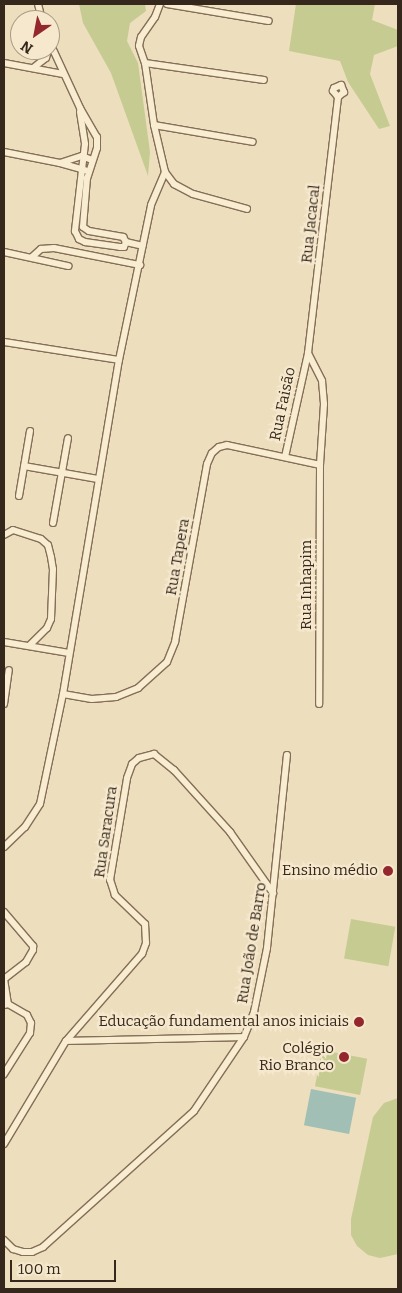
<!DOCTYPE html>
<meta charset="utf-8">
<style>
body{margin:0}
#map{position:relative;width:402px;height:1293px;overflow:hidden;background:#eddebe;font-family:Bitter,serif}
div>[style]{position:absolute}
[style*='--x']{left:calc(var(--x)*1px);top:calc(var(--y)*1px);width:calc(var(--w)*1px);rotate:calc(var(--a)*1deg)}
.green>*{inset:0;background:#c6cb92;transform-origin:0 0}
.water>*{inset:0;background:#a1bfb5;transform-origin:0 0}
.roads{filter:drop-shadow(1px 0 #856e57) drop-shadow(-1px 0 #856e57) drop-shadow(0 1px #856e57) drop-shadow(0 -1px #856e57)}
.minor>*{height:6px;margin:-3px;padding:0 3px;transform-origin:3px;border-radius:3px;background:#f8ecd1}
.dots>*{width:14px;height:14px;translate:-50% -50%;box-sizing:border-box;border:2px solid #f5e8cd;border-radius:50%}
span{translate:-50% -50%;white-space:nowrap;text-align:center;line-height:1.15;-webkit-text-stroke:4.5px #f5e8cd;paint-order:stroke}
.street-label{font-size:15px;color:#35271c}
.poi-label{font-size:15px;color:#35271c}
.right{translate:-100% -50%;text-align:right}
.frame{position:absolute;inset:0;border:5px solid #35271c;pointer-events:none}
.north{position:absolute;left:10px;top:10px;width:50px;height:50px;box-sizing:border-box;background:#f5e8cd;border:1px solid #a89b86;border-radius:50%;rotate:213deg;font-size:14px;font-weight:700;line-height:20px;text-align:center;color:#35271c}
.north::after{content:'';display:block;margin:auto;width:18px;height:22px;background:#94272b;clip-path:polygon(50% 0,100% 100%,50% 72%,0 100%)}
.scale{position:absolute;left:10px;top:1260px;width:106px;height:22px;box-sizing:border-box;border:2px solid #35271c;border-top:0;padding-left:6px;font-size:15px;line-height:18px;white-space:nowrap;color:#35271c;-webkit-text-stroke:4px #f5e8cd;paint-order:stroke}
</style>
<div id="map">
<div class="green">
<i style="clip-path:polygon(79px 4px,145px 4px,146px 11px,130px 23px,127px 41px,138px 63px,150px 152px,148px 176px,111px 73px,83px 23px)"></i>
<i style="clip-path:polygon(296px 4px,375px 4px,372px 20px,398px 30px,398px 46px,374px 55px,370px 74px,390px 126px,379px 129px,348px 82px,340px 61px,289px 51px)"></i>
<i style="left:351px;top:919px;width:45px;height:40px;rotate:10deg"></i>
<i style="left:322px;top:1050px;width:46px;height:37px;rotate:11deg"></i>
<i style="clip-path:polygon(398px 1098px,398px 1254px,380px 1258px,368px 1255px,357px 1246px,351px 1235px,351px 1219px,373px 1117px,384px 1103px)"></i>
</div>
<div class="water">
<i style="left:311px;top:1089px;width:46px;height:37px;rotate:11deg"></i>
</div>
<div class="roads">
<div class="minor">
<i style="--x:38;--y:4;--w:16;--a:76"></i>
<i style="--x:160;--y:4;--w:14;--a:111"></i>
<i style="--x:155;--y:17;--w:24;--a:125"></i>
<i style="--x:141;--y:37;--w:9;--a:103"></i>
<i style="--x:139;--y:46;--w:18;--a:71"></i>
<i style="--x:145;--y:63;--w:63;--a:81.7"></i>
<i style="--x:154;--y:125;--w:48;--a:76.8"></i>
<i style="--x:165;--y:172;--w:15;--a:53"></i>
<i style="--x:174;--y:184;--w:21;--a:28"></i>
<i style="--x:193;--y:194;--w:56;--a:15.5"></i>
<i style="--x:167;--y:4;--w:103;--a:9.5"></i>
<i style="--x:50;--y:43;--w:72;--a:65.2"></i>
<i style="--x:80;--y:108;--w:34;--a:60"></i>
<i style="--x:97;--y:137;--w:11;--a:90"></i>
<i style="--x:97;--y:148;--w:32;--a:108"></i>
<i style="--x:87;--y:178;--w:49;--a:94.7"></i>
<i style="--x:83;--y:227;--w:7;--a:34"></i>
<i style="--x:89;--y:231;--w:35;--a:10"></i>
<i style="--x:123;--y:237;--w:6;--a:59"></i>
<i style="--x:126;--y:242;--w:17;--a:13"></i>
<i style="--x:4;--y:63;--w:60;--a:10.6"></i>
<i style="--x:145;--y:63;--w:120;--a:8.1"></i>
<i style="--x:33;--y:68;--w:16;--a:-38"></i>
<i style="--x:46;--y:58;--w:8;--a:-76"></i>
<i style="--x:80;--y:112;--w:32;--a:81"></i>
<i style="--x:85;--y:144;--w:88;--a:96.6"></i>
<i style="--x:75;--y:231;--w:9;--a:63"></i>
<i style="--x:79;--y:239;--w:7;--a:27"></i>
<i style="--x:85;--y:242;--w:35;--a:8"></i>
<i style="--x:120;--y:247;--w:4;--a:0"></i>
<i style="--x:124;--y:247;--w:5;--a:-68"></i>
<i style="--x:154;--y:125;--w:100;--a:9.7"></i>
<i style="--x:4;--y:152;--w:57;--a:11.1"></i>
<i style="--x:60;--y:163;--w:26;--a:16"></i>
<i style="--x:60;--y:163;--w:23;--a:-18"></i>
<i style="--x:82;--y:156;--w:11;--a:22"></i>
<i style="--x:4;--y:252;--w:66;--a:12.3"></i>
<i style="--x:32;--y:257;--w:12;--a:-42"></i>
<i style="--x:41;--y:249;--w:13;--a:-4"></i>
<i style="--x:54;--y:248;--w:88;--a:11.2"></i>
<i style="--x:4;--y:342;--w:116;--a:8.9"></i>
<i style="--x:308;--y:353;--w:31;--a:63"></i>
<i style="--x:322;--y:381;--w:23;--a:85"></i>
<i style="--x:324;--y:404;--w:61;--a:93.8"></i>
<i style="--x:320;--y:465;--w:239;--a:90.2"></i>
<i style="--x:285;--y:457;--w:107;--a:-77.5"></i>
<i style="--x:308;--y:353;--w:258;--a:-83.3"></i>
<i style="--x:338;--y:97;--w:8;--a:-130"></i>
<i style="--x:333;--y:91;--w:3;--a:-72"></i>
<i style="--x:334;--y:88;--w:8;--a:-23"></i>
<i style="--x:341;--y:85;--w:8;--a:67"></i>
<i style="--x:344;--y:92;--w:8;--a:140"></i>
<i style="--x:24;--y:466;--w:75;--a:10"></i>
<i style="--x:19;--y:496;--w:66;--a:-80.4"></i>
<i style="--x:53;--y:523;--w:86;--a:-80"></i>
<i style="--x:4;--y:535;--w:10;--a:-29"></i>
<i style="--x:13;--y:530;--w:29;--a:18"></i>
<i style="--x:41;--y:539;--w:9;--a:41"></i>
<i style="--x:48;--y:545;--w:12;--a:76"></i>
<i style="--x:51;--y:557;--w:12;--a:81"></i>
<i style="--x:53;--y:569;--w:50;--a:92.3"></i>
<i style="--x:51;--y:619;--w:10;--a:114"></i>
<i style="--x:47;--y:628;--w:24;--a:135"></i>
<i style="--x:4;--y:642;--w:66;--a:9.6"></i>
<i style="--x:63;--y:694;--w:29;--a:10"></i>
<i style="--x:92;--y:699;--w:24;--a:-5"></i>
<i style="--x:116;--y:697;--w:24;--a:-22"></i>
<i style="--x:138;--y:688;--w:39;--a:-42"></i>
<i style="--x:167;--y:662;--w:22;--a:-68"></i>
<i style="--x:175;--y:642;--w:181;--a:-79.8"></i>
<i style="--x:207;--y:464;--w:12;--a:-66"></i>
<i style="--x:212;--y:453;--w:9;--a:-41"></i>
<i style="--x:219;--y:447;--w:8;--a:-14"></i>
<i style="--x:227;--y:445;--w:95;--a:12.1"></i>
<i style="--x:4;--y:704;--w:34;--a:-82"></i>
<i style="--x:4;--y:847;--w:29;--a:-44"></i>
<i style="--x:25;--y:827;--w:27;--a:-57"></i>
<i style="--x:40;--y:804;--w:112;--a:-78.2"></i>
<i style="--x:63;--y:694;--w:339;--a:-80.5"></i>
<i style="--x:119;--y:360;--w:158;--a:-78.3"></i>
<i style="--x:151;--y:205;--w:36;--a:-67"></i>
<i style="--x:4;--y:912;--w:45;--a:49.5"></i>
<i style="--x:33;--y:946;--w:4;--a:90"></i>
<i style="--x:33;--y:950;--w:14;--a:120"></i>
<i style="--x:26;--y:962;--w:28;--a:142"></i>
<i style="--x:4;--y:979;--w:25;--a:81"></i>
<i style="--x:4;--y:1005;--w:4;--a:-14"></i>
<i style="--x:8;--y:1004;--w:22;--a:30"></i>
<i style="--x:27;--y:1015;--w:9;--a:63"></i>
<i style="--x:31;--y:1023;--w:10;--a:96"></i>
<i style="--x:30;--y:1033;--w:49;--a:122.4"></i>
<i style="--x:66;--y:1041;--w:178;--a:-1.3"></i>
<i style="--x:4;--y:1144;--w:120;--a:-59"></i>
<i style="--x:66;--y:1041;--w:116;--a:-48.9"></i>
<i style="--x:142;--y:954;--w:12;--a:-70"></i>
<i style="--x:146;--y:943;--w:19;--a:-93"></i>
<i style="--x:145;--y:924;--w:42;--a:-136"></i>
<i style="--x:115;--y:895;--w:16;--a:-108"></i>
<i style="--x:110;--y:880;--w:103;--a:-80.5"></i>
<i style="--x:127;--y:778;--w:15;--a:-70"></i>
<i style="--x:132;--y:764;--w:9;--a:-41"></i>
<i style="--x:139;--y:758;--w:16;--a:-15"></i>
<i style="--x:154;--y:754;--w:26;--a:39"></i>
<i style="--x:174;--y:770;--w:84;--a:47.9"></i>
<i style="--x:230;--y:832;--w:75;--a:54.8"></i>
<i style="--x:4;--y:1240;--w:13;--a:45"></i>
<i style="--x:13;--y:1249;--w:10;--a:17"></i>
<i style="--x:23;--y:1252;--w:9;--a:0"></i>
<i style="--x:32;--y:1252;--w:12;--a:-24"></i>
<i style="--x:43;--y:1247;--w:203;--a:-42"></i>
<i style="--x:194;--y:1111;--w:89;--a:-56"></i>
<i style="--x:244;--y:1037;--w:27;--a:-68"></i>
<i style="--x:254;--y:1012;--w:65;--a:-78.5"></i>
<i style="--x:267;--y:948;--w:194;--a:-84.1"></i>
</div>
</div>
<div class="dots">
<i style="left:388px;top:871px;background:#94272b"></i>
<i style="left:359px;top:1022px;background:#94272b"></i>
<i style="left:344px;top:1057px;background:#94272b"></i>
</div>
<div class="street-label">
<span style="left:311px;top:224px;rotate:-84deg">Rua Jacacal</span>
<span style="left:283px;top:404px;rotate:-78deg">Rua Faisão</span>
<span style="left:178px;top:557px;rotate:-80deg">Rua Tapera</span>
<span style="left:307px;top:585px;rotate:-90deg">Rua Inhapim</span>
<span style="left:106px;top:832px;rotate:-82deg">Rua Saracura</span>
<span style="left:252px;top:943px;rotate:-81deg">Rua João de Barro</span>
</div>
<div class="poi-label">
<span class="right" style="left:378px;top:871px">Ensino médio</span>
<span class="right" style="left:349px;top:1022px">Educação fundamental anos iniciais</span>
<span class="right" style="left:334px;top:1057px">Colégio<br>Rio Branco</span>
</div>
<div class="frame"></div>
<div class="north">N</div>
<div class="scale">100 m</div>
</div>
